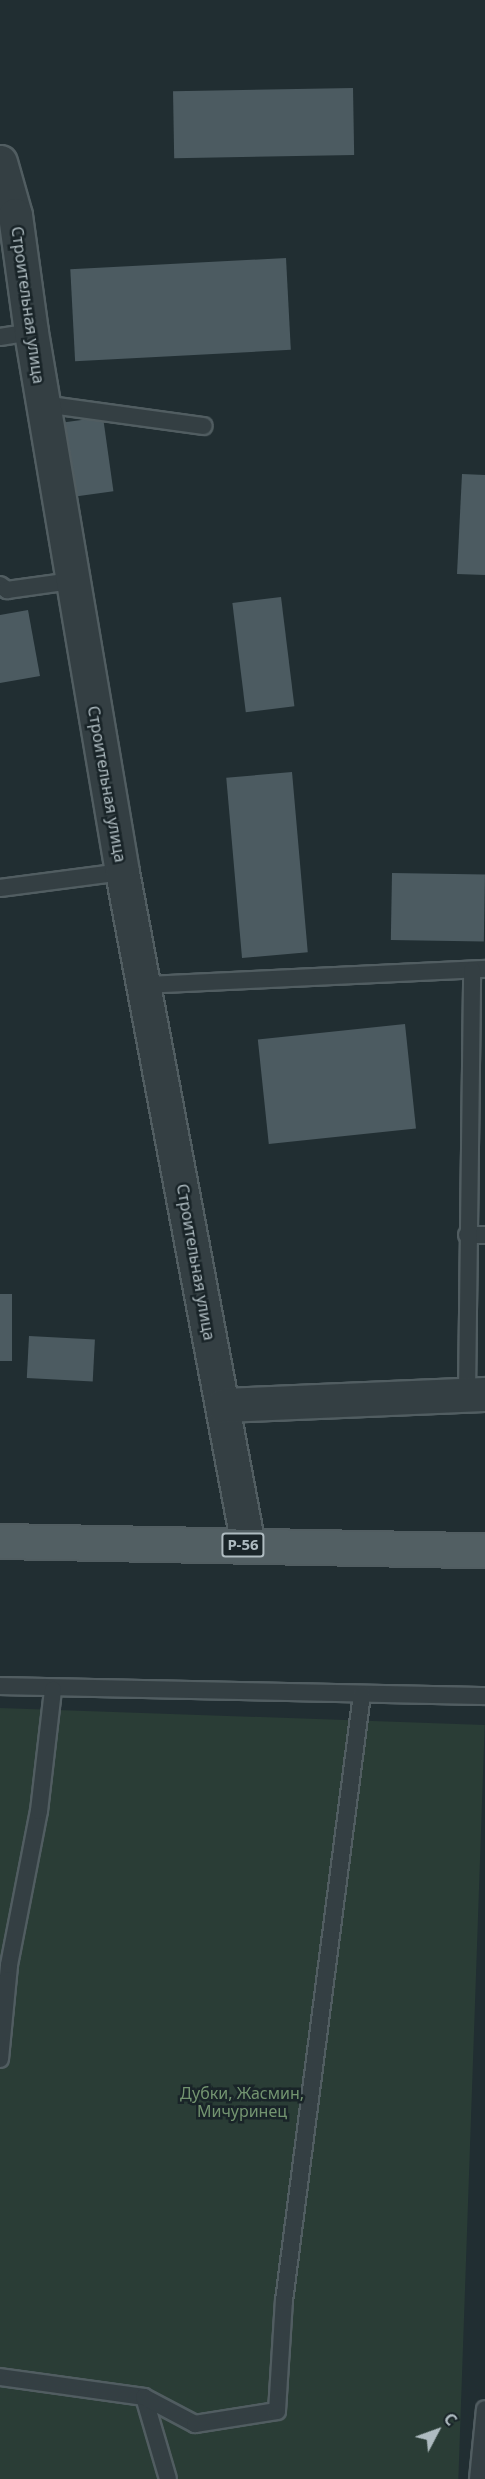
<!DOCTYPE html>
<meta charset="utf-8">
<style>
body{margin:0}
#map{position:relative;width:485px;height:2479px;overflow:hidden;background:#212e32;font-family:"Noto Sans",sans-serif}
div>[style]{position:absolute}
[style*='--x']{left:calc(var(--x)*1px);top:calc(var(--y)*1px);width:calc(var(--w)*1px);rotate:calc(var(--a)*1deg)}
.green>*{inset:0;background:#2a3d36;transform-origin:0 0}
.building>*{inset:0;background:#4c5b61;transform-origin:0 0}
.roads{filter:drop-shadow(2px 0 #515d61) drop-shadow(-2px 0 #515d61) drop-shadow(0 2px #515d61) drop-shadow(0 -2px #515d61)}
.service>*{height:16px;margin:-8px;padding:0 8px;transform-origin:8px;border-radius:8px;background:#343f43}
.minor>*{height:33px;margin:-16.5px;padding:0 16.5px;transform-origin:16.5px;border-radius:16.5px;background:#343f43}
.primary>*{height:33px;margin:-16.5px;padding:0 16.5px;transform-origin:16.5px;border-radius:16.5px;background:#525f63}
span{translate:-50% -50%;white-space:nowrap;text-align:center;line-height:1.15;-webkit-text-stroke:5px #192428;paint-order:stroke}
.shield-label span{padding:2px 4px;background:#192428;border:2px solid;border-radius:4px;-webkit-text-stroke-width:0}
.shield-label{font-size:15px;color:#aebbc0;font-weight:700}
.street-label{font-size:16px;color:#aebbc0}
.park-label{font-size:16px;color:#739470}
.north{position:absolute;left:407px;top:2401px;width:60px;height:60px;-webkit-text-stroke:4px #192428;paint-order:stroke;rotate:49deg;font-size:16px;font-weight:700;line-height:24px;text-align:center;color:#aebbc0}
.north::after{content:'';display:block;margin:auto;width:21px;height:27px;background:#aebbc0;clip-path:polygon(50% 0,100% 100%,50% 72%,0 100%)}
</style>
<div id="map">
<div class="green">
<i style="left:0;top:1708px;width:485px;height:771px;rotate:2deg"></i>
</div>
<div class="building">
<i style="left:353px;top:88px;width:67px;height:180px;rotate:89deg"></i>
<i style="left:286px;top:258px;width:92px;height:216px;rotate:87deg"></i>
<i style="left:103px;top:417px;width:75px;height:42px;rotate:82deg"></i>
<i style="clip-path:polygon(462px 474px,485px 475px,485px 575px,457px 574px)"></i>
<i style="left:281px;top:597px;width:110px;height:49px;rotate:83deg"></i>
<i style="clip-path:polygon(28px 610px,40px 676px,0 683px,0 615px)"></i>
<i style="left:292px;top:772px;width:181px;height:66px;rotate:85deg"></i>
<i style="left:392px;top:873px;width:93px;height:67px;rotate:1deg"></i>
<i style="left:405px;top:1024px;width:105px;height:148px;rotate:84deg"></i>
<i style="left:0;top:1294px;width:12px;height:67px"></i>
<i style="left:29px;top:1336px;width:66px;height:42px;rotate:3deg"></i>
</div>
<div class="roads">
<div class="service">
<i style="--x:0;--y:337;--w:31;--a:-9"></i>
<i style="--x:43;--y:404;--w:162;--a:7.8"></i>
<i style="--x:0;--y:585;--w:9;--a:36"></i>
<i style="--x:7;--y:590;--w:66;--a:-7.9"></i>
<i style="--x:0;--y:888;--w:123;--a:-7.5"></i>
<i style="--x:145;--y:985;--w:340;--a:-2.7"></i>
<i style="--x:467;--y:1235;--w:18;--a:0"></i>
<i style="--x:467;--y:1394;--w:424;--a:-89.3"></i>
<i style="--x:0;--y:1686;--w:485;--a:1.2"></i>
<i style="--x:0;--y:2059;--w:94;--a:-84.5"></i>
<i style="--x:9;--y:1965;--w:157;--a:-79"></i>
<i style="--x:39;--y:1811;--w:122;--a:-83.4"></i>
<i style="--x:0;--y:2377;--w:145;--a:7.9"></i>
<i style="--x:144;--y:2397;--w:85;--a:73.7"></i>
<i style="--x:144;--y:2397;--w:58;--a:27.9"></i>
<i style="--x:195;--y:2424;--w:83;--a:-9"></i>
<i style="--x:277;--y:2411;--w:110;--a:-86.4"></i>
<i style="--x:284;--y:2301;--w:612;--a:-82.68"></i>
<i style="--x:478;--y:2479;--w:70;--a:-84.3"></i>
</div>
<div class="minor">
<i style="--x:0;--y:162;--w:55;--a:74.2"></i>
<i style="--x:15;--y:215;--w:118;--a:82.2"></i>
<i style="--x:31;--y:332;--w:548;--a:80.43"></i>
<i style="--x:122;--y:872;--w:685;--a:79.4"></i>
<i style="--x:223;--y:1405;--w:262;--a:-2.4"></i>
</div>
<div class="primary">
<i style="--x:0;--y:1541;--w:485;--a:1.1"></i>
</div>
</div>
<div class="shield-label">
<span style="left:243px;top:1545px">Р-56</span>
</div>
<div class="street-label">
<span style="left:28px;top:305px;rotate:82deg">Строительная улица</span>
<span style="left:107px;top:784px;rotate:80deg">Строительная улица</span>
<span style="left:196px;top:1262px;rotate:80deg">Строительная улица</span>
</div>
<div class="park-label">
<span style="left:242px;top:2102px">Дубки, Жасмин,<br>Мичуринец</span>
</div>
<div class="north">С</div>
</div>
